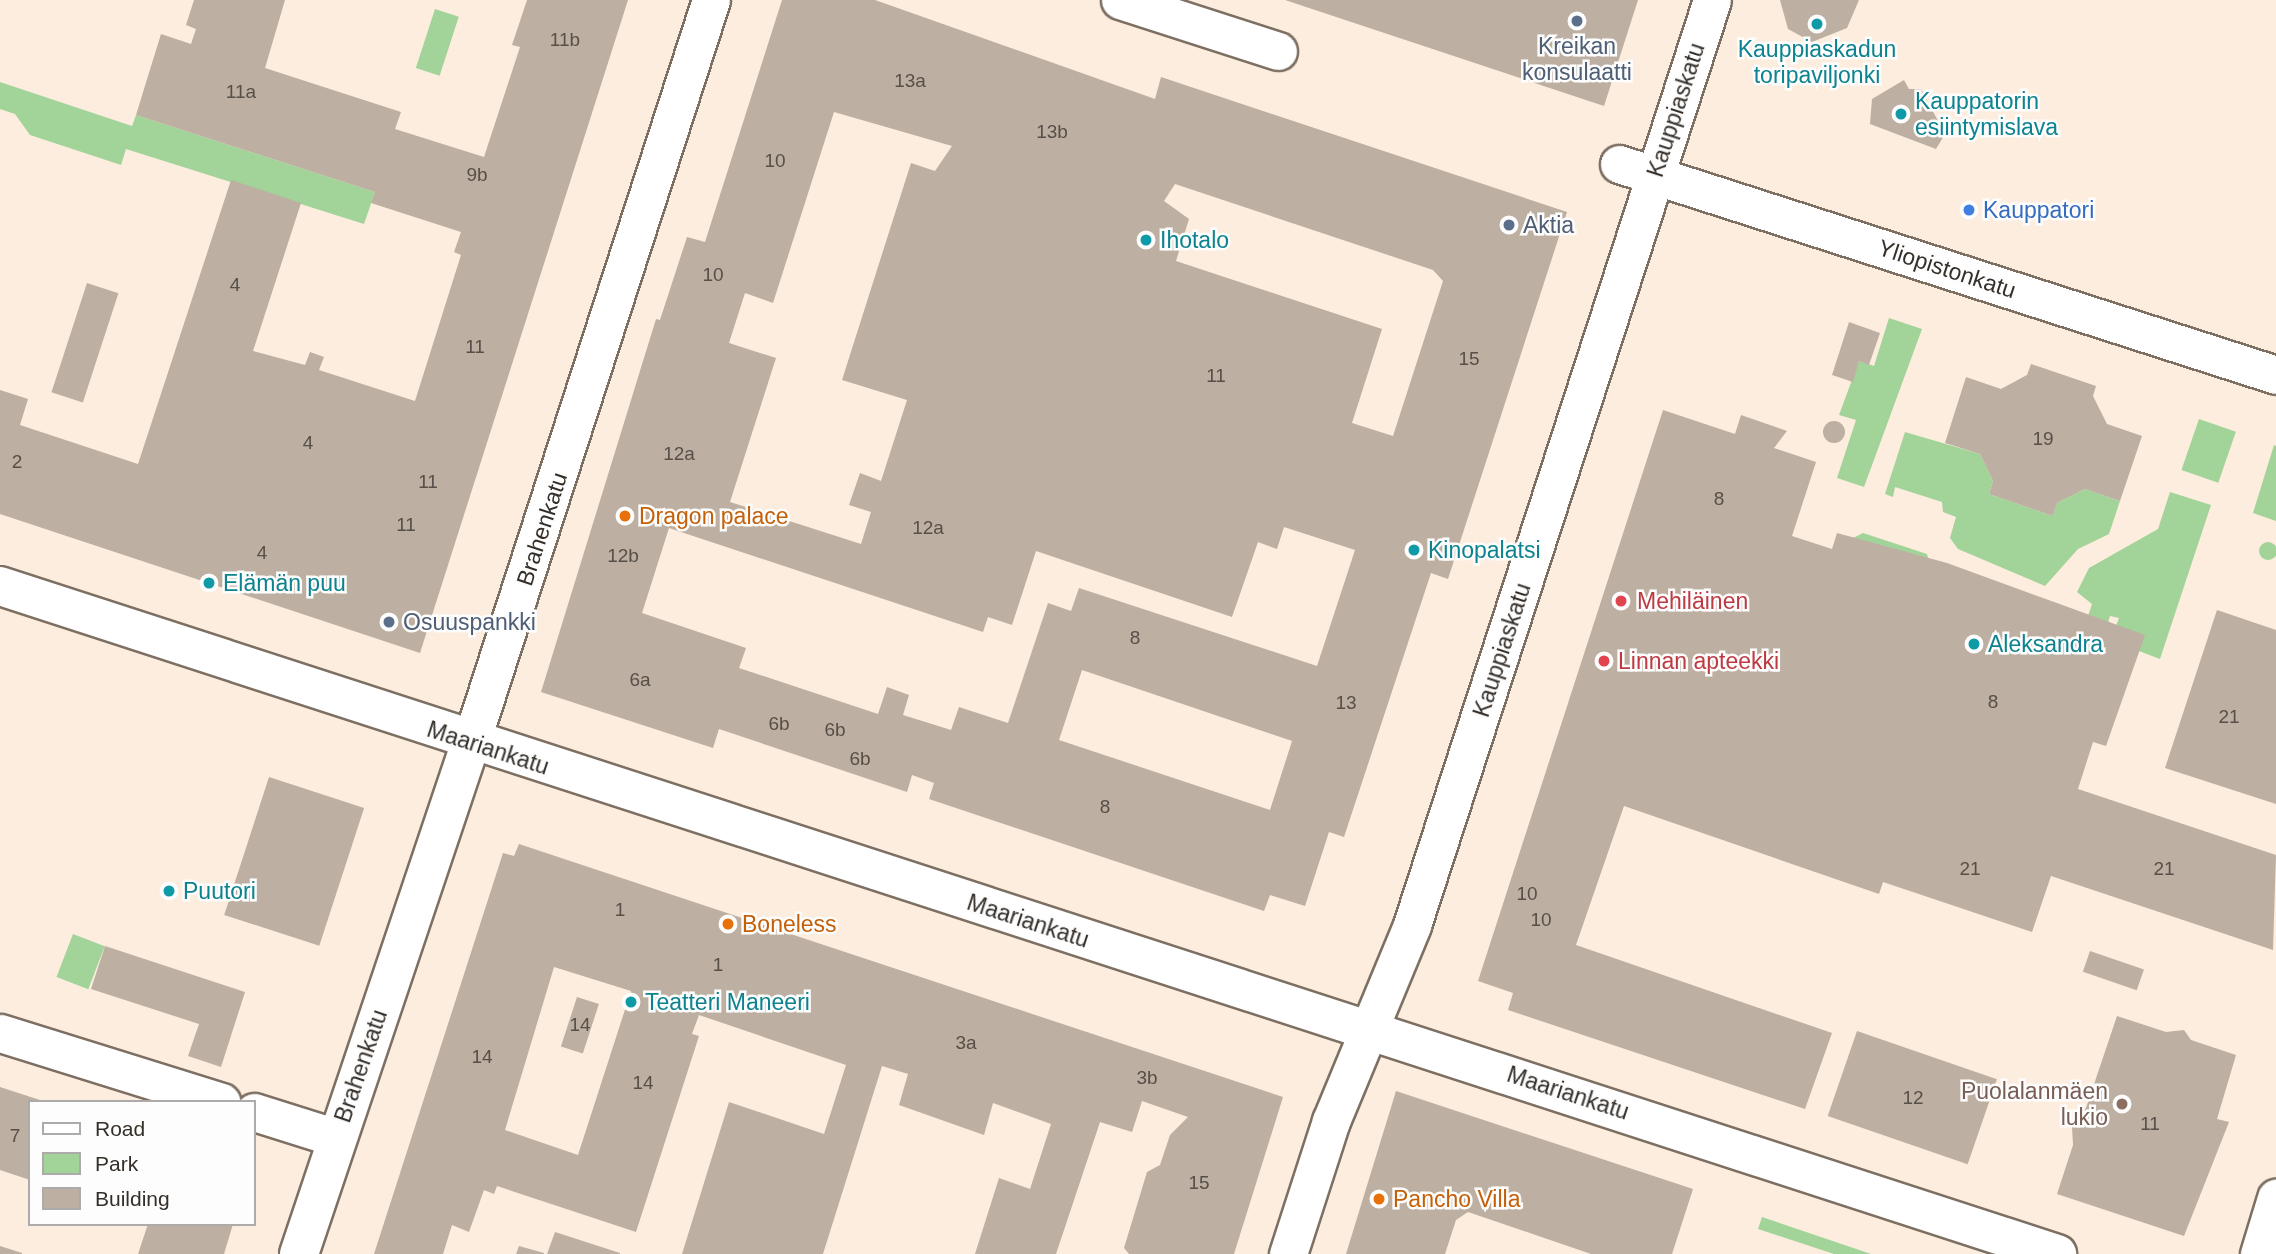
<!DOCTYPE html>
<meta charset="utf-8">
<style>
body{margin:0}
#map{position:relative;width:2276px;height:1254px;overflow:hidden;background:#fcedde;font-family:Arial,sans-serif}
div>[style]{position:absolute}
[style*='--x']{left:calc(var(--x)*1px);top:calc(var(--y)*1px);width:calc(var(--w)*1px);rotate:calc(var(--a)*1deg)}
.green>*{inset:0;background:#a2d399;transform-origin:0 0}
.round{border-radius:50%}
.building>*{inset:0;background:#bdafa1;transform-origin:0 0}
.roads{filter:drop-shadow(2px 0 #7d7063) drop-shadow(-2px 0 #7d7063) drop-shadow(0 2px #7d7063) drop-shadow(0 -2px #7d7063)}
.street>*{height:37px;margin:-18.5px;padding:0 18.5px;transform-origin:18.5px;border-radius:18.5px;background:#fff}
.secondary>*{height:38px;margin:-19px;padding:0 19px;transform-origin:19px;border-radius:19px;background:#fff}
.dots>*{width:19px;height:19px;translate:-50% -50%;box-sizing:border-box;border:4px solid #fdfdfd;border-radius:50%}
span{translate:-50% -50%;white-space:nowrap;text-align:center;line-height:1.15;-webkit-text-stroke:5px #fdfdfd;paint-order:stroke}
.number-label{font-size:19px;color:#574f48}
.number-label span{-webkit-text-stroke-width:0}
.service-label{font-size:23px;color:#4e5e75}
.left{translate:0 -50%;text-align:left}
.culture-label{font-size:23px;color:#0d838f}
.street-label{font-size:23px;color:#352f2a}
.shop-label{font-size:23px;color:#366cbe}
.food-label{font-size:23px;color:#c56008}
.health-label{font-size:23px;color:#be3a42}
.education-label{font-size:23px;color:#785e54}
.right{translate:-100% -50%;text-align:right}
.legend{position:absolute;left:28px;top:1100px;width:228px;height:126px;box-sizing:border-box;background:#fdfdfd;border:2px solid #adaba9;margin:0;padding:9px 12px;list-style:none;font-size:21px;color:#352f2a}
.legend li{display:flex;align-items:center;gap:14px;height:35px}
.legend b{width:35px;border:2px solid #adaba9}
</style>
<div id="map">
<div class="green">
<i style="left:435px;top:9px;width:25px;height:62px;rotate:18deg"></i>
<i style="clip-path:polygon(0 82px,132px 126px,136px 115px,375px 192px,364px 224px,126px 149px,121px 165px,30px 135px,15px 114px,0 109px)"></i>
<i style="clip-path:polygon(1889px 318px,1922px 329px,1864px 487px,1837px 478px,1856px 420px,1839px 415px,1859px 361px,1874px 366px)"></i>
<i style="left:2199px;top:419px;width:39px;height:54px;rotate:19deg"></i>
<i style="clip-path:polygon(1905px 432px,1980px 454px,1993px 481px,1989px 494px,2053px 516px,2057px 503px,2085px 489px,2120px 501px,2109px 534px,2078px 549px,2045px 586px,1958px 549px,1950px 538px,1956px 517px,1943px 512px,1942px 502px,1895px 487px,1893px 497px,1885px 494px)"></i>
<i style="clip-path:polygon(2274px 445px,2276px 446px,2276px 521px,2253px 513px)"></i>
<i style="clip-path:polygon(2170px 492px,2211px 505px,2160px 659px,2139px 651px,2116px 626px,2119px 618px,2110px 616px,2108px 623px,2088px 616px,2092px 604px,2077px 592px,2089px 568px,2158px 529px)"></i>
<i style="clip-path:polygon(1863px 533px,1927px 554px,1929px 562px,1853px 538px)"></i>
<i class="round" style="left:2259px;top:542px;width:18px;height:18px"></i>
<i style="left:73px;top:934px;width:34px;height:46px;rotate:21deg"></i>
<i style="clip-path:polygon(1762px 1217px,1871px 1254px,1834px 1254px,1758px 1229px)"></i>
</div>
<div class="building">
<i style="clip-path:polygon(194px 0,285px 0,265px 68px,401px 112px,395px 129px,484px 157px,520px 47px,512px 45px,527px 0,628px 0,420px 653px,0 514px,0 390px,28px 399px,20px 425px,138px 464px,231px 180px,301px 203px,253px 351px,305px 365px,310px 352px,324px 357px,319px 370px,415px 401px,461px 255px,454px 252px,461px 232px,371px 203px,375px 192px,136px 115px,161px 34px,191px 44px,196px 29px,186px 25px)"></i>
<i style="clip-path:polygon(evenodd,782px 0,875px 0,1155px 99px,1161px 77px,1567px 212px,1448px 579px,1431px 573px,1344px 837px,1329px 832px,1305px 906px,1270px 895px,1264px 911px,929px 799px,934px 783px,912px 775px,907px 792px,719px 729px,713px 748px,541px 692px,656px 319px,660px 320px,687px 237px,705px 242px,782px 0,834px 112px,952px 146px,935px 171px,911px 163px,842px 380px,907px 400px,881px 481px,860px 473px,849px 505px,871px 512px,861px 544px,730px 502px,776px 358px,729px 343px,745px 293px,773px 303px,834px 112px,782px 0,1175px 184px,1433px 270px,1443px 281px,1393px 436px,1352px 423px,1382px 329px,1176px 261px,1189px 219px,1164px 201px,1175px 184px,782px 0,1284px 527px,1355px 550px,1317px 666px,1079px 588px,1071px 611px,1048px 603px,1008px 723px,959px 707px,951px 730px,903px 715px,909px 695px,887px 687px,878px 714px,739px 668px,746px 648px,642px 613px,669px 528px,983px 632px,988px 617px,1012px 625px,1036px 551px,1232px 617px,1258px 542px,1277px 549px,1284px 527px,782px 0,1082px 670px,1292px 741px,1270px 810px,1059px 740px,1082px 670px)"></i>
<i style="clip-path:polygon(1285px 0,1638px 0,1604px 106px)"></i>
<i style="clip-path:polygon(1780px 0,1859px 0,1847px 28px,1812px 42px,1788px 29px)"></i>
<i style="clip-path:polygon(1904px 80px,1909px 89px,1921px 89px,1945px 134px,1936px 149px,1870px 124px,1872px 99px)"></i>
<i style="left:87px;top:283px;width:33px;height:115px;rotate:18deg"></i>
<i style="clip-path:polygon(1849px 322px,1880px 333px,1869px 365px,1859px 361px,1853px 382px,1832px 375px)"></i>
<i style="clip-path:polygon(2031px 364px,2096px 386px,2093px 396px,2107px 424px,2142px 436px,2120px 501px,2085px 489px,2057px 503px,2053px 516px,1989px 494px,1993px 481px,1980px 454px,1945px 443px,1966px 377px,2001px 389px,2027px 375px)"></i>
<i style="clip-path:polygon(1663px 410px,1735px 434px,1741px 415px,1787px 431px,1774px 448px,1816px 462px,1792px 536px,1832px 549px,1837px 533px,1947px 563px,2145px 635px,2106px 746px,2093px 742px,2078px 789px,2276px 855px,2273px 950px,2051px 876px,2032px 932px,1883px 882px,1879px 894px,1624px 806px,1576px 945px,1832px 1033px,1805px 1109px,1508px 1010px,1513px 993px,1478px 981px)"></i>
<i class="round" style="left:1823px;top:421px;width:22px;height:22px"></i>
<i style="clip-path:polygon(2217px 610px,2276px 630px,2276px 804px,2165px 768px)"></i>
<i style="left:269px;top:777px;width:100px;height:145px;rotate:18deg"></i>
<i style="clip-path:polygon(evenodd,519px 844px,1283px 1097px,1234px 1254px,1129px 1254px,1124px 1248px,1147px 1172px,1160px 1165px,1170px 1135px,1188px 1117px,1142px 1101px,1132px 1132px,1100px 1122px,1056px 1254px,975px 1254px,999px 1178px,1030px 1189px,1051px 1124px,993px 1103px,984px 1135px,899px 1105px,908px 1074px,882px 1066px,823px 1254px,682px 1254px,729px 1102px,824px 1134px,846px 1065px,699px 1015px,692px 1034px,699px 1036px,636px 1232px,497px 1186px,494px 1194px,484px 1190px,469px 1232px,452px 1225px,443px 1254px,374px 1254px,503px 853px,514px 856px,519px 844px,554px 967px,631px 991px,578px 1155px,505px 1130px,554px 967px)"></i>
<i style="clip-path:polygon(105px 946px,245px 992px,221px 1067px,188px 1056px,199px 1024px,91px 989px)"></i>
<i style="left:2090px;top:951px;width:57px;height:22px;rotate:19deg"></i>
<i style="left:577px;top:997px;width:23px;height:52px;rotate:18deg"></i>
<i style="clip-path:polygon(2117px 1016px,2166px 1032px,2184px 1030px,2191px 1040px,2236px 1055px,2217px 1119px,2229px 1122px,2184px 1236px,2057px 1194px,2073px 1145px,2072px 1127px,2086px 1108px)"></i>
<i style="left:1857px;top:1031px;width:148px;height:90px;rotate:19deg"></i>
<i style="clip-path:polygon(0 1087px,43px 1101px,30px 1102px,30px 1180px,0 1170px)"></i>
<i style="clip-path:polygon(1396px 1091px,1693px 1189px,1672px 1254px,1591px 1254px,1468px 1212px,1456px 1220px,1445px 1254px,1346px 1254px)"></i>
<i style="clip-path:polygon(148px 1224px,233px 1224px,224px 1254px,138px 1254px)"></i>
<i style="clip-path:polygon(555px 1232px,620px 1253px,620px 1254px,547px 1254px)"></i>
<i style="clip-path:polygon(0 1246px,22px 1253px,22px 1254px,0 1254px)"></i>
<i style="clip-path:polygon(519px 1246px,544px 1253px,544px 1254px,516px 1254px)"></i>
</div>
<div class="roads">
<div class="street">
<i style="--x:1120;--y:0;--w:166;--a:17.9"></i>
<i style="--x:1619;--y:164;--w:690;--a:17.8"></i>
<i style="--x:471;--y:742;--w:780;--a:-72.08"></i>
<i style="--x:0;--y:1033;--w:232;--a:17.3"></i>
<i style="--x:254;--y:1112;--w:87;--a:17.4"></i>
<i style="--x:1288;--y:1254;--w:140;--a:-72.1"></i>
<i style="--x:1331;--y:1121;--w:212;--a:-67.5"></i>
<i style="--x:1412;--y:925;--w:972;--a:-72.03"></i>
<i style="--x:2259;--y:1254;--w:59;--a:-73.1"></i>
</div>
<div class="secondary">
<i style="--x:0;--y:586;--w:2163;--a:17.99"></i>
<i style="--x:299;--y:1254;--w:540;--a:-71.43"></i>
</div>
</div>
<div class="dots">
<i style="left:1577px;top:21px;background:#5c6f8a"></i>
<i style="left:1817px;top:24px;background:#0f9aa8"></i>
<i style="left:1901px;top:114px;background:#0f9aa8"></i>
<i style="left:1969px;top:210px;background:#3f7fe0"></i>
<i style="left:1509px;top:225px;background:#5c6f8a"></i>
<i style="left:1146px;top:240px;background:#0f9aa8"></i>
<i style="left:625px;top:516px;background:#e8710a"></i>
<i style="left:1414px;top:550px;background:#0f9aa8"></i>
<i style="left:209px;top:583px;background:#0f9aa8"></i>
<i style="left:1621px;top:601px;background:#e0444e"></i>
<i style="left:389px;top:622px;background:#5c6f8a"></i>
<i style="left:1974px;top:644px;background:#0f9aa8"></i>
<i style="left:1604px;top:661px;background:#e0444e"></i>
<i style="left:169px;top:891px;background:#0f9aa8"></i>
<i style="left:728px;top:924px;background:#e8710a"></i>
<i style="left:631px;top:1002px;background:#0f9aa8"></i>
<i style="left:2122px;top:1104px;background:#8d6e63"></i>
<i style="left:1379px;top:1199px;background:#e8710a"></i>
</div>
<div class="number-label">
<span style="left:565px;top:40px">11b</span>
<span style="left:910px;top:81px">13a</span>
<span style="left:241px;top:92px">11a</span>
<span style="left:1052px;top:132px">13b</span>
<span style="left:775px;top:161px">10</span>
<span style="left:477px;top:175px">9b</span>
<span style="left:713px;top:275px">10</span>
<span style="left:235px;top:285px">4</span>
<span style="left:475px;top:347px">11</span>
<span style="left:1469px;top:359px">15</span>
<span style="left:1216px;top:376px">11</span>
<span style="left:2043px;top:439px">19</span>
<span style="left:308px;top:443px">4</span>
<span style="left:679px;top:454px">12a</span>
<span style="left:17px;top:462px">2</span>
<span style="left:428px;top:482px">11</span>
<span style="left:1719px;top:499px">8</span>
<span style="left:406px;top:525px">11</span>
<span style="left:928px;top:528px">12a</span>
<span style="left:262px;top:553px">4</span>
<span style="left:623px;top:556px">12b</span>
<span style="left:1135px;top:638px">8</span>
<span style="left:640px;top:680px">6a</span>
<span style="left:1993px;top:702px">8</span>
<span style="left:1346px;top:703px">13</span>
<span style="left:2229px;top:717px">21</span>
<span style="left:779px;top:724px">6b</span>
<span style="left:835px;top:730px">6b</span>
<span style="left:860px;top:759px">6b</span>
<span style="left:1105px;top:807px">8</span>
<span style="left:1970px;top:869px">21</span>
<span style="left:2164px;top:869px">21</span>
<span style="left:1527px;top:894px">10</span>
<span style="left:620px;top:910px">1</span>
<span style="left:1541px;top:920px">10</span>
<span style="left:718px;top:965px">1</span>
<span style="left:580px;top:1025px">14</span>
<span style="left:966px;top:1043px">3a</span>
<span style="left:482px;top:1057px">14</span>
<span style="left:1147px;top:1078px">3b</span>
<span style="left:643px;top:1083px">14</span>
<span style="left:1913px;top:1098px">12</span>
<span style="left:2150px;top:1124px">11</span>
<span style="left:15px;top:1136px">7</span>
<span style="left:1199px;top:1183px">15</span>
</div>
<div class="service-label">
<span style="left:1577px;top:59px">Kreikan<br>konsulaatti</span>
<span class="left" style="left:1523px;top:225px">Aktia</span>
<span class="left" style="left:403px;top:622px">Osuuspankki</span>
</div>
<div class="culture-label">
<span style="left:1817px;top:62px">Kauppiaskadun<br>toripaviljonki</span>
<span class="left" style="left:1915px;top:114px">Kauppatorin<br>esiintymislava</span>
<span class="left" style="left:1160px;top:240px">Ihotalo</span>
<span class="left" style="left:1428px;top:550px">Kinopalatsi</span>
<span class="left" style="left:223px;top:583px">Elämän puu</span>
<span class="left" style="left:1988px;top:644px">Aleksandra</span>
<span class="left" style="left:183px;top:891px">Puutori</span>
<span class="left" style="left:645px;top:1002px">Teatteri Maneeri</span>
</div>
<div class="street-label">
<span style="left:1676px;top:110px;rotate:-72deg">Kauppiaskatu</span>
<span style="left:1947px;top:269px;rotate:18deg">Yliopistonkatu</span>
<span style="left:542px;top:529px;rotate:-72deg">Brahenkatu</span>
<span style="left:1502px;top:650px;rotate:-72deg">Kauppiaskatu</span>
<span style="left:488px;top:748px;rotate:18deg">Maariankatu</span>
<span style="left:1028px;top:921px;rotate:18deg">Maariankatu</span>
<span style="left:361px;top:1066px;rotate:-71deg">Brahenkatu</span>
<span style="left:1568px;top:1093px;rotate:18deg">Maariankatu</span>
</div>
<div class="shop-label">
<span class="left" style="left:1983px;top:210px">Kauppatori</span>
</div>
<div class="food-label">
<span class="left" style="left:639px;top:516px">Dragon palace</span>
<span class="left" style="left:742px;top:924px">Boneless</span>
<span class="left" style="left:1393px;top:1199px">Pancho Villa</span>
</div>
<div class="health-label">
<span class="left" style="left:1637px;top:601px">Mehiläinen</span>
<span class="left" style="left:1618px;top:661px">Linnan apteekki</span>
</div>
<div class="education-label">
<span class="right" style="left:2108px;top:1104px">Puolalanmäen<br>lukio</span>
</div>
<ul class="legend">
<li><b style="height:9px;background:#fff"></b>Road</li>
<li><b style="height:19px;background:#a2d399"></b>Park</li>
<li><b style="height:19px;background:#bdafa1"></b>Building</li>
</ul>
</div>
